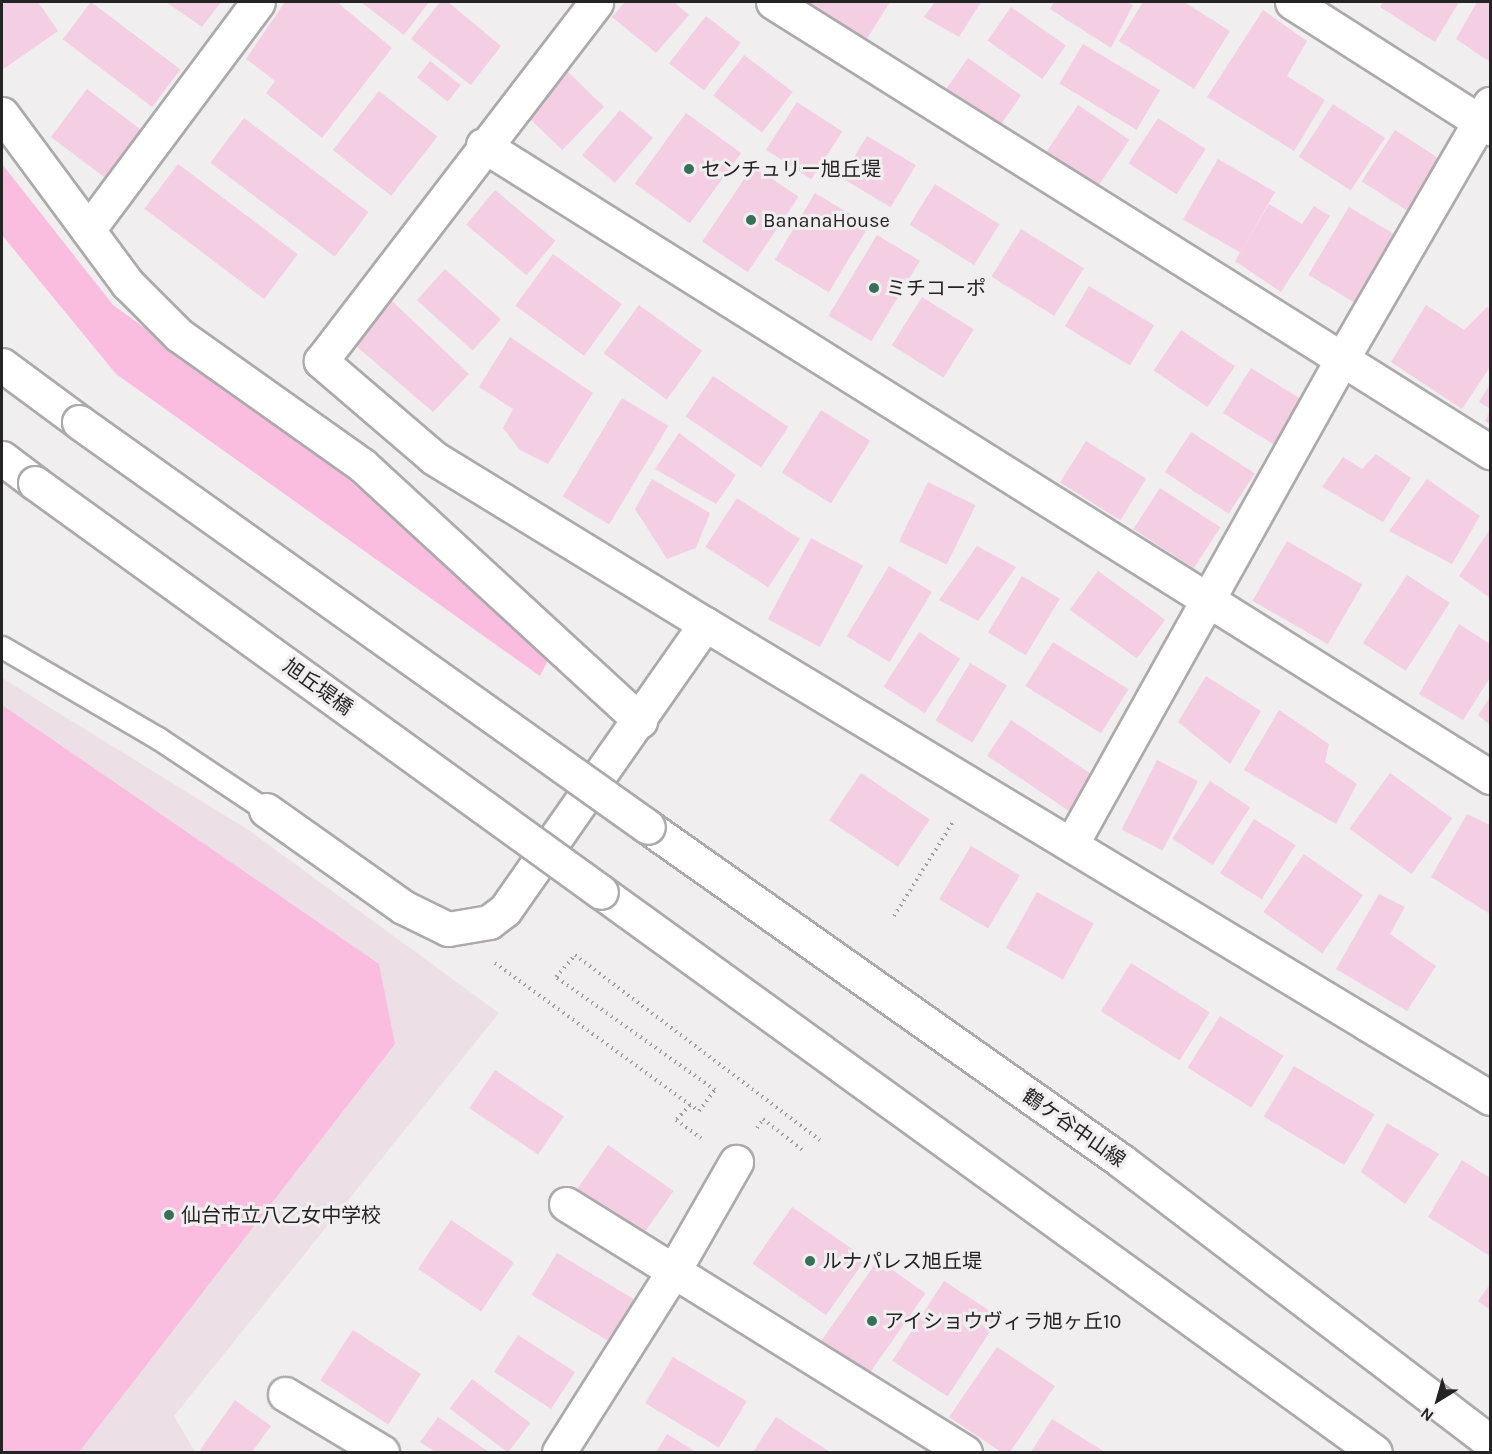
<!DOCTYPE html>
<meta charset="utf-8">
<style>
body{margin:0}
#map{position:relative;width:1492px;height:1454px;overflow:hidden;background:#f1eeef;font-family:Karla,"Noto Sans JP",sans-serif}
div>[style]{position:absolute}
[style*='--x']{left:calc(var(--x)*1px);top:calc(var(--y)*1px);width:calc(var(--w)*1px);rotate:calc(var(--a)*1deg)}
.built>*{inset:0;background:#ece0e6}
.green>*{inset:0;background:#fabddf}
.building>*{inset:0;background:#f4cee3;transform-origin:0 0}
.path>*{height:4px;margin-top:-2px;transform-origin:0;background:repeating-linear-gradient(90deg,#a29fa0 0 1.5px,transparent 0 6px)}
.roads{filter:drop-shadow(2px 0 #adaaab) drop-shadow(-2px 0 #adaaab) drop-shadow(0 2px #adaaab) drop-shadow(0 -2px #adaaab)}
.service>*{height:21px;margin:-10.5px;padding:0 10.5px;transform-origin:10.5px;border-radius:10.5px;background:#fff}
.minor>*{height:33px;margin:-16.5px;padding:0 16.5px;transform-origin:16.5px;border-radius:16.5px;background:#fff}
.tertiary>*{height:33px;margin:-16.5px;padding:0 16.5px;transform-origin:16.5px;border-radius:16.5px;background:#fff}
.bridges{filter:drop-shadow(2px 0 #adaaab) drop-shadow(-2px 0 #adaaab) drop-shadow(0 2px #adaaab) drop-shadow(0 -2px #adaaab)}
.tertiary-bridge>*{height:33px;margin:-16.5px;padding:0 16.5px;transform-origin:16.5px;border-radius:16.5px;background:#fff}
.dots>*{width:16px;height:16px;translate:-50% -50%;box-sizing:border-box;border:3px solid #f1eeef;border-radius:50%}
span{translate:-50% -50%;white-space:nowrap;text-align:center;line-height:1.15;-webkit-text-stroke:6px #f1eeef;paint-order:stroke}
.poi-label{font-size:20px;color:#252424}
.left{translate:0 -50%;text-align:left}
.street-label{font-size:20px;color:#252424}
.frame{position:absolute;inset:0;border:3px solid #252424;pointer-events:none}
.north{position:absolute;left:1408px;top:1370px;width:60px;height:60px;-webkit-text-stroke:4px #f1eeef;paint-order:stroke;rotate:217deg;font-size:16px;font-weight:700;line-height:24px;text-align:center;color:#252424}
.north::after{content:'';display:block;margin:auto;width:21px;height:27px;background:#252424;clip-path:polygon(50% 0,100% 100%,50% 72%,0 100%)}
</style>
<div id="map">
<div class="built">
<i style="clip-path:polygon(2px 678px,250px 831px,499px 1013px,174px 1416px,195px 1452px,2px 1452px)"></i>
</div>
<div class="green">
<i style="clip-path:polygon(2px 164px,113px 305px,325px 459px,550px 656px,540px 676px,116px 374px,2px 235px)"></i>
<i style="clip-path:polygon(2px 705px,379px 964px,395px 1044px,79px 1452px,2px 1452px)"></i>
</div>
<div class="building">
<i style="clip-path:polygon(2px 2px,38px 2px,58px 31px,2px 70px)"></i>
<i style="left:91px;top:2px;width:112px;height:47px;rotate:37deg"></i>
<i style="clip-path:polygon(166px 2px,221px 2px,202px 27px)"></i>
<i style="clip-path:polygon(285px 2px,337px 2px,392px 48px,322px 138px,266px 93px,275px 81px,246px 59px)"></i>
<i style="clip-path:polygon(361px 2px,429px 2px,404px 35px)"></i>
<i style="clip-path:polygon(440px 2px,448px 2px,501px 46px,471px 85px,411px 39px)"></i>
<i style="clip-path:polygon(625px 2px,674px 2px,689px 15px,656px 53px,612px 17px)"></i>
<i style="clip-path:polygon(796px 2px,890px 2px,863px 45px)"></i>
<i style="clip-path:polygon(935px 2px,981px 2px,959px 37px,924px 17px)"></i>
<i style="clip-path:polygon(1054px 2px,1128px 2px,1133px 5px,1111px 48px,1050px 9px)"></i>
<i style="clip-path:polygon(1143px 2px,1184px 2px,1230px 31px,1194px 89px,1119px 41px)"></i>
<i style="clip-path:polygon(1383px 2px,1459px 2px,1435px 42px,1380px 7px)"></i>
<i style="clip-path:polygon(1477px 2px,1490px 2px,1490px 62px,1456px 39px)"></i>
<i style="left:1011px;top:7px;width:67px;height:41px;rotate:35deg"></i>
<i style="clip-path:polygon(1263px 10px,1307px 41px,1287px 76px,1325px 100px,1294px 151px,1207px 97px)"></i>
<i style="left:706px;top:16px;width:44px;height:60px;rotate:38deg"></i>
<i style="left:1083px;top:44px;width:90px;height:46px;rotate:31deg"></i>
<i style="left:744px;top:55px;width:61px;height:51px;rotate:37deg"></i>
<i style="left:968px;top:58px;width:65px;height:44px;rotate:35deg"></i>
<i style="left:430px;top:61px;width:39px;height:21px;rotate:38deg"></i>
<i style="left:568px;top:72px;width:50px;height:60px;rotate:44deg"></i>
<i style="left:87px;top:89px;width:67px;height:60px;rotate:37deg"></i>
<i style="left:379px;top:91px;width:74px;height:75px;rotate:38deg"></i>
<i style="left:797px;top:102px;width:54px;height:57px;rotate:33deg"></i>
<i style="left:1333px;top:104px;width:62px;height:63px;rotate:33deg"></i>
<i style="left:1078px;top:105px;width:62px;height:63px;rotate:34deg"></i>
<i style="left:620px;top:110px;width:43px;height:59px;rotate:40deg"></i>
<i style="left:686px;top:113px;width:68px;height:87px;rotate:36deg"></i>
<i style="left:244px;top:118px;width:156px;height:56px;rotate:37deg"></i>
<i style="left:1158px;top:118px;width:57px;height:54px;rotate:33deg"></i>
<i style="left:1395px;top:130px;width:56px;height:61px;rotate:33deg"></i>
<i style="left:867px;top:136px;width:57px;height:49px;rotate:31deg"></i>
<i style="left:1218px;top:159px;width:66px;height:70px;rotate:30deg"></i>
<i style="left:178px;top:164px;width:150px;height:56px;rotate:37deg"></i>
<i style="left:753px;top:166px;width:55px;height:91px;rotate:34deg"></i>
<i style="left:935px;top:184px;width:76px;height:48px;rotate:32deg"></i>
<i style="left:495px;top:190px;width:79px;height:45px;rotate:40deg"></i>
<i style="left:815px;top:193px;width:63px;height:78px;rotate:31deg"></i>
<i style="clip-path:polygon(1269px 204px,1302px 224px,1314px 206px,1330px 216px,1281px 292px,1235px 261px)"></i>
<i style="left:1349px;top:207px;width:62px;height:79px;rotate:31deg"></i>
<i style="left:1021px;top:229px;width:74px;height:56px;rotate:32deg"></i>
<i style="left:877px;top:235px;width:50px;height:94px;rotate:31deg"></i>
<i style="left:553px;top:254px;width:85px;height:64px;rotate:36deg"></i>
<i style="left:445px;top:269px;width:75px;height:42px;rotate:42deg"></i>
<i style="left:1089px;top:286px;width:76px;height:47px;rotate:31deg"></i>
<i style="left:922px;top:297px;width:61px;height:57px;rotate:32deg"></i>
<i style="clip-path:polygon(391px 300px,469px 374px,433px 412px,356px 346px)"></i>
<i style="left:639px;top:305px;width:78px;height:60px;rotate:36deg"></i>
<i style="clip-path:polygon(1426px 305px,1464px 330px,1487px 307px,1490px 309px,1490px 367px,1462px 409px,1391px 362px)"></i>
<i style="left:1181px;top:330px;width:65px;height:49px;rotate:34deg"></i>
<i style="clip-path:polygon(510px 337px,593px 393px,548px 464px,520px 450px,503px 428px,513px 409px,479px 387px)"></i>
<i style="left:1251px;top:368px;width:70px;height:53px;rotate:32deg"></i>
<i style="left:713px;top:376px;width:91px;height:49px;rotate:34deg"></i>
<i style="clip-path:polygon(1490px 384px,1490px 409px,1479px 402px)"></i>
<i style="left:622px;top:398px;width:54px;height:115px;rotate:31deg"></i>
<i style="left:821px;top:410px;width:58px;height:74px;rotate:32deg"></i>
<i style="clip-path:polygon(1490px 410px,1490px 424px,1485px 421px)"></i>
<i style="left:1191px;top:432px;width:76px;height:48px;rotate:33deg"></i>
<i style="clip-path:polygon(679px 433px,736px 475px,716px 504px,655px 469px)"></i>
<i style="left:1086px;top:441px;width:71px;height:49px;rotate:32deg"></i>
<i style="clip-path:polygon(1376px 454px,1411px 478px,1383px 522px,1322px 487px,1343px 457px,1362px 469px)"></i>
<i style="clip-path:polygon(652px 479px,710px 513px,696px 548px,667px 559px,635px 509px)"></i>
<i style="clip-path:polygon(1427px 479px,1480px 516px,1452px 564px,1389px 531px)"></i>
<i style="left:928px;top:482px;width:53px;height:66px;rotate:26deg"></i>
<i style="left:1160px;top:488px;width:72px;height:49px;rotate:33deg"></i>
<i style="left:737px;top:498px;width:75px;height:58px;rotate:33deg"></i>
<i style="clip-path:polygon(1490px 529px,1490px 598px,1459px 576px)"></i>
<i style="left:811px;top:538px;width:59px;height:92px;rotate:28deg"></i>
<i style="left:1287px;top:541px;width:87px;height:69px;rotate:30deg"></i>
<i style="clip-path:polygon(977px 546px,1016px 567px,978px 621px,939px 600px)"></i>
<i style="left:889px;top:566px;width:50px;height:82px;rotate:31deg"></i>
<i style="left:1098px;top:571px;width:83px;height:48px;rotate:36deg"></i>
<i style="left:1407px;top:575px;width:51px;height:81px;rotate:33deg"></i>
<i style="left:1022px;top:576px;width:44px;height:66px;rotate:31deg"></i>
<i style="clip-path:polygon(1459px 624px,1490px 644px,1490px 678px,1463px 720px,1419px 694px)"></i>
<i style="left:919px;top:632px;width:49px;height:65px;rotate:33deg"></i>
<i style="left:1053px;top:642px;width:89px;height:52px;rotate:32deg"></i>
<i style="left:970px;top:663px;width:43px;height:67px;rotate:31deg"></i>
<i style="clip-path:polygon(1206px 676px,1261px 711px,1230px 764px,1178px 722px)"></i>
<i style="clip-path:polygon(1490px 697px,1490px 725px,1478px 715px)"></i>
<i style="clip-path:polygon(1279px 710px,1329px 744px,1325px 762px,1357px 784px,1336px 824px,1244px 770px)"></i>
<i style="left:1011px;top:720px;width:99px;height:43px;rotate:34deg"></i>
<i style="left:1157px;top:760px;width:46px;height:78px;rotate:27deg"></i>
<i style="left:861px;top:773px;width:83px;height:57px;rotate:34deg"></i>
<i style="left:1390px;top:773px;width:77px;height:69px;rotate:36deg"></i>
<i style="left:1210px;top:781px;width:48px;height:69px;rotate:33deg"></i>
<i style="clip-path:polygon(1467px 814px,1490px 825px,1490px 914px,1431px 877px)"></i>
<i style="left:1254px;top:819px;width:49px;height:64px;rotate:32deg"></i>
<i style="left:971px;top:846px;width:57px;height:62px;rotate:31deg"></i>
<i style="left:1304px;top:854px;width:72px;height:71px;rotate:35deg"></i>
<i style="left:1037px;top:892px;width:65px;height:64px;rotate:29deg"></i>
<i style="clip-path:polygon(1379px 894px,1405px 907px,1390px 934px,1436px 966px,1407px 1011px,1336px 969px)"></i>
<i style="left:1131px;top:963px;width:93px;height:57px;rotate:32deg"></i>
<i style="left:1220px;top:1016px;width:75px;height:61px;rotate:32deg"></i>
<i style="left:1294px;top:1066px;width:94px;height:59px;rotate:31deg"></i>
<i style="left:495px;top:1070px;width:83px;height:46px;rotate:34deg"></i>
<i style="clip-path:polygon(1387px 1123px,1439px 1154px,1405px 1204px,1361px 1172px)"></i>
<i style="left:608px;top:1145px;width:80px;height:57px;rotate:35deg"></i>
<i style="clip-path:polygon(1462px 1160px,1490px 1178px,1490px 1256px,1428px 1217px)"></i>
<i style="left:792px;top:1207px;width:90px;height:69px;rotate:35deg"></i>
<i style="left:451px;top:1220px;width:76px;height:59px;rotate:34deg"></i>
<i style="left:557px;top:1253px;width:90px;height:49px;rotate:31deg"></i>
<i style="left:878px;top:1260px;width:58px;height:108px;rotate:35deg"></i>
<i style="left:944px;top:1281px;width:66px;height:95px;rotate:33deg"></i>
<i style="clip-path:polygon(1490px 1284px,1490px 1310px,1478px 1301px)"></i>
<i style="left:353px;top:1330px;width:81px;height:60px;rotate:33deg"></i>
<i style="left:518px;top:1335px;width:68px;height:44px;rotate:33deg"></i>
<i style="clip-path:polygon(997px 1347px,1055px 1386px,1010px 1452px,1001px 1452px,949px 1417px)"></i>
<i style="left:673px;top:1357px;width:86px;height:54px;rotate:31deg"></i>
<i style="left:472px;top:1379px;width:73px;height:37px;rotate:37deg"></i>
<i style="clip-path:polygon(235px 1400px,271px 1426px,252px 1452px,204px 1452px,200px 1450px)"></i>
<i style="clip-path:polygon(438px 1417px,489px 1452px,435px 1452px,420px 1442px)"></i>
<i style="clip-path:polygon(776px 1417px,830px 1452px,753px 1452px)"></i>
<i style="clip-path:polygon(1052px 1419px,1105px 1452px,1031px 1452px)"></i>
<i style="clip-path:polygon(667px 1434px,696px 1452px,656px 1452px)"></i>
</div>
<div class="path">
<i style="--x:894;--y:916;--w:111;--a:-57.9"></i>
<i style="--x:495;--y:963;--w:252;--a:36"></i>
<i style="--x:699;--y:1111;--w:26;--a:-53"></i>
<i style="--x:715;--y:1090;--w:195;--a:-144.6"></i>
<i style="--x:556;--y:977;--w:29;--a:-49"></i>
<i style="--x:575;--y:955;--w:307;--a:37.1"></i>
<i style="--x:690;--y:1105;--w:21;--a:133"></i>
<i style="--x:676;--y:1120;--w:31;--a:36"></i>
<i style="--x:757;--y:1128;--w:11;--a:-56"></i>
<i style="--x:763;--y:1119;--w:53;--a:38.2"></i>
</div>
<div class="roads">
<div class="service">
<i style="--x:2;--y:647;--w:181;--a:30.3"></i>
<i style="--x:158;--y:738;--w:130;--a:33.7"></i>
</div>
<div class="minor">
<i style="--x:773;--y:2;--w:847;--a:32.11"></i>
<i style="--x:1292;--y:2;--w:235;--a:32.5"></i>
<i style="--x:2;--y:114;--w:212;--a:53.5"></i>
<i style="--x:128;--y:284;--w:72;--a:45"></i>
<i style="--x:179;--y:335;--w:224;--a:35.4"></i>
<i style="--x:362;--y:465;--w:378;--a:42.6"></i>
<i style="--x:483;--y:145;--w:1189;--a:32.11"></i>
<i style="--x:88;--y:230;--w:284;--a:-53.3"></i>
<i style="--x:705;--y:624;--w:917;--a:31.12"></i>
<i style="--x:266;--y:810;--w:168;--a:35.3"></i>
<i style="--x:403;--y:907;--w:50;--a:26.1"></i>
<i style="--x:448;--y:929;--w:42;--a:-9.7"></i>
<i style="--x:489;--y:922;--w:20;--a:-37"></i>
<i style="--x:505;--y:910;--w:349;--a:-55"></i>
<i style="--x:705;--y:624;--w:319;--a:-148.5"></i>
<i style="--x:433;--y:457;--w:148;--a:-139.4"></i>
<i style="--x:321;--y:361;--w:452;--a:-52.5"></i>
<i style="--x:1072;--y:843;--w:554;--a:-60.84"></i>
<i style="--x:1342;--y:359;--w:295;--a:-59.9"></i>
<i style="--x:566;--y:1204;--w:470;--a:31.9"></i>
<i style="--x:285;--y:1394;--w:113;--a:30.9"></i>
<i style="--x:559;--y:1452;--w:213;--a:-57.7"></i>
<i style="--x:673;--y:1272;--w:127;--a:-60.2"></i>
</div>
<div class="tertiary">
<i style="--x:2;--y:365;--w:96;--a:36.5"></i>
<i style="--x:2;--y:458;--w:41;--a:37.1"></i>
<i style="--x:648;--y:827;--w:578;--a:35.2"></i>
<i style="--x:1120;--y:1160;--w:465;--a:37.3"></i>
<i style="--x:601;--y:892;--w:955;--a:35.89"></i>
</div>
</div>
<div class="bridges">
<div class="tertiary-bridge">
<i style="--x:79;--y:422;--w:698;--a:35.44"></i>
<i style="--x:35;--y:483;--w:698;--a:35.85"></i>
</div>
</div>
<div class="dots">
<i style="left:689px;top:169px;background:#377058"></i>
<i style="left:751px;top:220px;background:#377058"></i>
<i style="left:874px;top:288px;background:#377058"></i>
<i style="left:169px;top:1215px;background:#377058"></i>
<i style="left:810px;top:1261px;background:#377058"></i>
<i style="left:872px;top:1321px;background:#377058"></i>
</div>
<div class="poi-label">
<span class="left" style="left:701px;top:169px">センチュリー旭丘堤</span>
<span class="left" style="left:763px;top:220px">BananaHouse</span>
<span class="left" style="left:886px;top:288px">ミチコーポ</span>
<span class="left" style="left:181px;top:1215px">仙台市立八乙女中学校</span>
<span class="left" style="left:822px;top:1261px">ルナパレス旭丘堤</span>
<span class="left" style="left:884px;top:1321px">アイショウヴィラ旭ヶ丘10</span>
</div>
<div class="street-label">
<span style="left:318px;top:687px;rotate:36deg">旭丘堤橋</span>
<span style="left:1074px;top:1128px;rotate:35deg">鶴ケ谷中山線</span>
</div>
<div class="frame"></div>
<div class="north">N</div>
</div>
